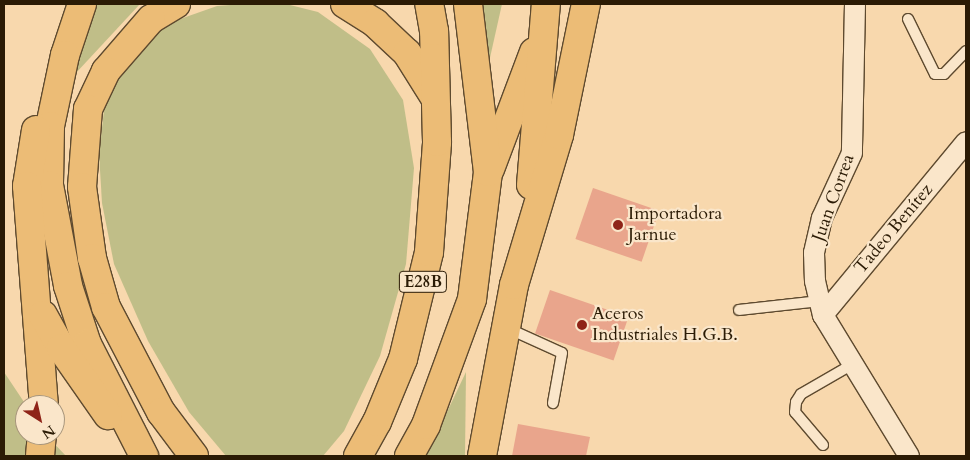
<!DOCTYPE html>
<meta charset="utf-8">
<style>
body{margin:0}
#map{position:relative;width:970px;height:460px;overflow:hidden;background:#f8d8ad;font-family:Cardo,serif}
div>[style]{position:absolute}
[style*='--x']{left:calc(var(--x)*1px);top:calc(var(--y)*1px);width:calc(var(--w)*1px);rotate:calc(var(--a)*1deg)}
.green>*{inset:0;background:#c0be88}
.building>*{inset:0;background:#e9a58c;transform-origin:0 0}
.roads{filter:drop-shadow(1px 0 #5e4a2f) drop-shadow(-1px 0 #5e4a2f) drop-shadow(0 1px #5e4a2f) drop-shadow(0 -1px #5e4a2f)}
.service>*{height:10px;margin:-5px;padding:0 5px;transform-origin:5px;border-radius:5px;background:#fae6ca}
.minor>*{height:20px;margin:-10px;padding:0 10px;transform-origin:10px;border-radius:10px;background:#fae6ca}
.primary>*{height:28px;margin:-14px;padding:0 14px;transform-origin:14px;border-radius:14px;background:#ecbc76}
.dots>*{width:14px;height:14px;translate:-50% -50%;box-sizing:border-box;border:2px solid #fae6ca;border-radius:50%}
span{translate:-50% -50%;white-space:nowrap;text-align:center;line-height:1.15;-webkit-text-stroke:4.5px #fae6ca;paint-order:stroke}
.shield-label span{padding:1px 4px;background:#fae6ca;border:1px solid;border-radius:4px;-webkit-text-stroke-width:0}
.shield-label{font-size:16px;color:#2b1b05;font-weight:700}
.street-label{font-size:18px;color:#2b1b05}
.poi-label{font-size:18px;color:#2b1b05}
.left{translate:0 -50%;text-align:left}
.frame{position:absolute;inset:0;border:5px solid #2b1b05;pointer-events:none}
.north{position:absolute;left:15px;top:395px;width:50px;height:50px;box-sizing:border-box;background:#fae6ca;border:1px solid #a7957b;border-radius:50%;rotate:145deg;font-size:14px;font-weight:700;line-height:20px;text-align:center;color:#2b1b05}
.north::after{content:'';display:block;margin:auto;width:18px;height:22px;background:#8f2418;clip-path:polygon(50% 0,100% 100%,50% 72%,0 100%)}
</style>
<div id="map">
<div class="green">
<i style="clip-path:polygon(92px 4px,140px 4px,75px 74px,70px 62px)"></i>
<i style="clip-path:polygon(243px 4px,286px 4px,318px 12px,370px 49px,403px 100px,414px 168px,406px 264px,380px 356px,344px 431px,323px 456px,226px 456px,189px 412px,148px 341px,114px 264px,102px 203px,99px 153px,105px 102px,130px 59px,166px 24px,217px 6px)"></i>
<i style="clip-path:polygon(467px 4px,502px 4px,485px 80px)"></i>
<i style="clip-path:polygon(4px 372px,26px 405px,25px 435px,46px 435px,66px 456px,4px 456px)"></i>
<i style="clip-path:polygon(466px 372px,465px 456px,426px 456px)"></i>
</div>
<div class="building">
<i style="left:593px;top:188px;width:70px;height:54px;rotate:19deg"></i>
<i style="left:550px;top:290px;width:83px;height:46px;rotate:19deg"></i>
<i style="clip-path:polygon(518px 424px,590px 437px,586px 456px,512px 456px)"></i>
</div>
<div class="roads">
<div class="service">
<i style="--x:908;--y:19;--w:61;--a:63.9"></i>
<i style="--x:935;--y:74;--w:9;--a:0"></i>
<i style="--x:944;--y:74;--w:32;--a:-46"></i>
<i style="--x:739;--y:310;--w:81;--a:-6.3"></i>
<i style="--x:507;--y:328;--w:60;--a:24.4"></i>
<i style="--x:562;--y:353;--w:51;--a:100.2"></i>
<i style="--x:823;--y:445;--w:43;--a:-130.3"></i>
<i style="--x:795;--y:412;--w:10;--a:-84"></i>
<i style="--x:796;--y:402;--w:9;--a:-58"></i>
<i style="--x:801;--y:394;--w:60;--a:-30"></i>
</div>
<div class="minor">
<i style="--x:855;--y:4;--w:149;--a:91.2"></i>
<i style="--x:852;--y:153;--w:72;--a:114.8"></i>
<i style="--x:822;--y:218;--w:36;--a:103"></i>
<i style="--x:814;--y:253;--w:28;--a:88"></i>
<i style="--x:815;--y:281;--w:35;--a:77"></i>
<i style="--x:823;--y:315;--w:165;--a:58.6"></i>
<i style="--x:823;--y:315;--w:224;--a:-50.4"></i>
</div>
<div class="primary">
<i style="--x:82;--y:4;--w:54;--a:108.4"></i>
<i style="--x:65;--y:55;--w:73;--a:101.9"></i>
<i style="--x:50;--y:126;--w:59;--a:91"></i>
<i style="--x:49;--y:185;--w:103;--a:79.3"></i>
<i style="--x:68;--y:286;--w:61;--a:71.9"></i>
<i style="--x:87;--y:344;--w:126;--a:63"></i>
<i style="--x:176;--y:4;--w:29;--a:149"></i>
<i style="--x:151;--y:19;--w:69;--a:130.9"></i>
<i style="--x:106;--y:71;--w:42;--a:115.3"></i>
<i style="--x:88;--y:109;--w:78;--a:94.4"></i>
<i style="--x:82;--y:187;--w:72;--a:82"></i>
<i style="--x:92;--y:258;--w:51;--a:74.1"></i>
<i style="--x:106;--y:307;--w:119;--a:62.4"></i>
<i style="--x:161;--y:412;--w:55;--a:53.1"></i>
<i style="--x:345;--y:4;--w:36;--a:32"></i>
<i style="--x:375;--y:23;--w:44;--a:43.2"></i>
<i style="--x:407;--y:53;--w:51;--a:57.9"></i>
<i style="--x:36;--y:130;--w:57;--a:99.1"></i>
<i style="--x:27;--y:186;--w:220;--a:85.6"></i>
<i style="--x:490;--y:169;--w:125;--a:-69.4"></i>
<i style="--x:531;--y:185;--w:182;--a:-85.3"></i>
<i style="--x:43;--y:315;--w:38;--a:61"></i>
<i style="--x:61;--y:348;--w:82;--a:55"></i>
<i style="--x:40;--y:456;--w:21;--a:-85"></i>
<i style="--x:358;--y:456;--w:39;--a:-61"></i>
<i style="--x:377;--y:422;--w:68;--a:-67.6"></i>
<i style="--x:403;--y:359;--w:110;--a:-76.3"></i>
<i style="--x:429;--y:252;--w:110;--a:-85.8"></i>
<i style="--x:437;--y:142;--w:111;--a:-91.5"></i>
<i style="--x:434;--y:31;--w:27;--a:-100"></i>
<i style="--x:409;--y:456;--w:35;--a:-61"></i>
<i style="--x:426;--y:425;--w:134;--a:-69.9"></i>
<i style="--x:472;--y:299;--w:128;--a:-82.8"></i>
<i style="--x:488;--y:172;--w:169;--a:-96.8"></i>
<i style="--x:482;--y:456;--w:174;--a:-79.4"></i>
<i style="--x:514;--y:285;--w:157;--a:-73.3"></i>
<i style="--x:559;--y:135;--w:134;--a:-78.4"></i>
</div>
</div>
<div class="dots">
<i style="left:618px;top:225px;background:#8f2418"></i>
<i style="left:582px;top:325px;background:#8f2418"></i>
</div>
<div class="shield-label">
<span style="left:423px;top:282px">E28B</span>
</div>
<div class="street-label">
<span style="left:834px;top:198px;rotate:-70deg">Juan Correa</span>
<span style="left:894px;top:229px;rotate:-50deg">Tadeo Benítez</span>
</div>
<div class="poi-label">
<span class="left" style="left:628px;top:225px">Importadora<br>Jarnue</span>
<span class="left" style="left:592px;top:325px">Aceros<br>Industriales H.G.B.</span>
</div>
<div class="frame"></div>
<div class="north">N</div>
</div>
